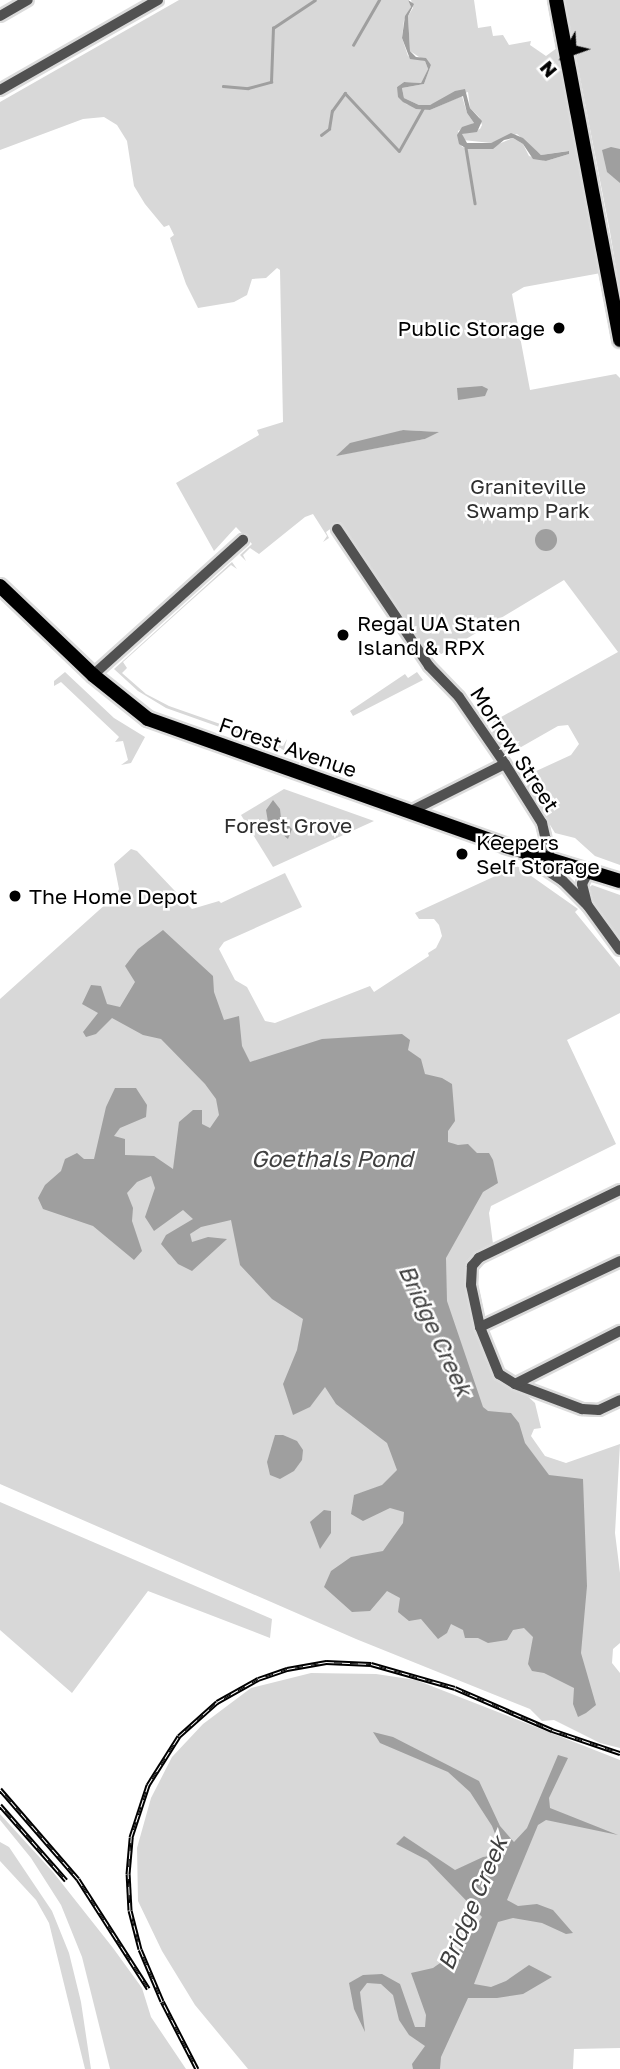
<!DOCTYPE html>
<style>
body{margin:0}
#map{position:relative;width:620px;height:2069px;overflow:hidden;background:#fff;font-family:"Golos Text",sans-serif}
div>[style]{position:absolute}
[style*='--x']{left:calc(var(--x)*1px);top:calc(var(--y)*1px);width:calc(var(--w)*1px);rotate:calc(var(--a)*1deg)}
.green>*{inset:0;background:#d8d8d8}
.water>*{inset:0;background:#9f9f9f}
.round{border-radius:50%}
.stream>*{height:2.5px;margin:-1.25px;padding:0 1.25px;transform-origin:1.25px;border-radius:1.25px;background:#9f9f9f}
.roads{filter:drop-shadow(2px 0 #dbdbdb) drop-shadow(-2px 0 #dbdbdb) drop-shadow(0 2px #dbdbdb) drop-shadow(0 -2px #dbdbdb)}
.minor>*{height:10px;margin:-5px;padding:0 5px;transform-origin:5px;border-radius:5px;background:#515151}
.major>*{height:14px;margin:-7px;padding:0 7px;transform-origin:7px;border-radius:7px;background:#000}
.rail>*{height:5px;margin-top:-2.5px;transform-origin:0;background:repeating-linear-gradient(90deg,#fff 0 8px,#000 0 16px);box-sizing:border-box;border-block:2px solid #000}
.dots>*{width:19px;height:19px;translate:-50% -50%;box-sizing:border-box;border:4px solid #fff;border-radius:50%}
span{translate:-50% -50%;white-space:nowrap;text-align:center;line-height:1.15;-webkit-text-stroke:5px #fff;paint-order:stroke}
.poi-label{font-size:21px;color:#000}
.right{translate:-100% -50%;text-align:right}
.left{translate:0 -50%;text-align:left}
.park-label{font-size:21px;color:#2f2f2f}
.street-label{font-size:21px;color:#000}
.water-label{font-size:23px;color:#404040;font-style:italic}
.north{position:absolute;left:529px;top:21px;width:70px;height:70px;-webkit-text-stroke:5px #fff;paint-order:stroke;rotate:230deg;font-size:19px;font-weight:700;line-height:28px;text-align:center;color:#000}
.north::after{content:'';display:block;margin:auto;width:24px;height:32px;background:#000;clip-path:polygon(50% 0,100% 100%,50% 72%,0 100%)}
</style>
<div id="map">
<div class="green">
<i style="clip-path:polygon(evenodd,179px 0,408px 0,411px 7px,404px 20px,402px 38px,408px 56px,425px 61px,428px 69px,421px 83px,404px 82px,397px 87px,406px 104px,430px 110px,462px 96px,467px 113px,474px 123px,458px 131px,462px 147px,486px 149px,513px 138px,523px 144px,529px 156px,546px 161px,569px 154px,568px 151px,541px 155px,517px 134px,491px 143px,463px 140px,462px 134px,480px 129px,482px 125px,479px 117px,470px 108px,468px 92px,430px 105px,419px 105px,404px 98px,402px 88px,424px 84px,431px 65px,410px 51px,408px 16px,413px 8px,411px 0,474px 0,478px 28px,491px 26px,493px 36px,503px 35px,509px 45px,531px 41px,530px 45px,546px 56px,557px 48px,601px 273px,524px 287px,512px 294px,530px 390px,616px 374px,620px 378px,620px 865px,595px 856px,575px 838px,555px 833px,521px 778px,571px 755px,579px 744px,568px 725px,558px 726px,507px 755px,490px 728px,494px 721px,618px 652px,564px 580px,438px 656px,427px 642px,421px 645px,340px 522px,326px 532px,329px 538px,323px 542px,327px 536px,313px 514px,305px 517px,259px 554px,250px 548px,243px 555px,246px 561px,240px 555px,252px 544px,236px 527px,214px 551px,176px 483px,259px 435px,257px 430px,283px 422px,280px 270px,277px 268px,266px 278px,252px 279px,247px 295px,234px 302px,198px 308px,186px 284px,170px 238px,174px 235px,169px 225px,164px 227px,145px 204px,134px 186px,127px 141px,117px 125px,104px 117px,83px 119px,0 150px,0 102px,179px 0,403px 430px,437px 432px,425px 439px,338px 455px,403px 430px)"></i>
<i style="clip-path:polygon(565px 0,620px 0,620px 292px,610px 232px)"></i>
<i style="clip-path:polygon(232px 562px,237px 569px,231px 565px,186px 605px,123px 662px,127px 668px,122px 673px,146px 694px,169px 706px,283px 746px,287px 739px,284px 750px,166px 708px,138px 691px,114px 669px)"></i>
<i style="clip-path:polygon(65px 672px,114px 718px,145px 737px,131px 763px,121px 765px,128px 760px,123px 741px,115px 742px,119px 737px,117px 735px,61px 682px,54px 686px,54px 681px)"></i>
<i style="clip-path:polygon(417px 672px,423px 680px,353px 716px,350px 711px,405px 674px,408px 678px)"></i>
<i style="clip-path:polygon(284px 789px,374px 821px,273px 867px,241px 815px)"></i>
<i style="clip-path:polygon(131px 849px,137px 851px,192px 909px,219px 901px,221px 903px,285px 873px,302px 907px,224px 942px,219px 949px,235px 980px,247px 987px,265px 1021px,275px 1023px,370px 986px,374px 992px,429px 956px,428px 953px,436px 948px,442px 936px,439px 925px,434px 919px,419px 919px,415px 913px,517px 866px,578px 909px,575px 912px,620px 967px,620px 1013px,567px 1040px,616px 1144px,491px 1206px,489px 1213px,493px 1244px,470px 1261px,468px 1283px,473px 1320px,488px 1360px,535px 1403px,541px 1428px,534px 1429px,531px 1436px,545px 1456px,566px 1463px,620px 1444px,615px 1533px,620px 1573px,620px 1643px,613px 1649px,612px 1663px,620px 1673px,620px 1748px,600px 1743px,554px 1720px,542px 1721px,530px 1709px,356px 1639px,0 1484px,0 999px,117px 894px,119px 889px,114px 864px)"></i>
<i style="clip-path:polygon(592px 885px,620px 895px,620px 941px,589px 899px,588px 889px)"></i>
<i style="clip-path:polygon(0 1502px,272px 1619px,270px 1638px,148px 1591px,72px 1693px,0 1630px)"></i>
<i style="clip-path:polygon(311px 1673px,376px 1674px,416px 1680px,620px 1760px,620px 2048px,574px 2049px,573px 2069px,248px 2069px,195px 2005px,162px 1951px,138px 1901px,137px 1848px,151px 1798px,172px 1757px,203px 1724px,251px 1688px)"></i>
<i style="clip-path:polygon(0 1814px,53px 1872px,113px 1948px,142px 1988px,151px 2017px,186px 2069px,110px 2069px,82px 1957px,61px 1905px,31px 1858px,0 1820px)"></i>
<i style="clip-path:polygon(0 1842px,9px 1847px,52px 1911px,69px 1953px,81px 2002px,91px 2069px,85px 2069px,49px 1923px,36px 1900px,0 1861px)"></i>
</div>
<div class="water">
<i style="clip-path:polygon(408px 0,414px 4px,408px 16px,410px 51px,416px 57px,426px 58px,431px 65px,424px 84px,402px 88px,404px 98px,419px 105px,430px 105px,455px 91px,465px 89px,470px 108px,482px 121px,477px 132px,462px 134px,467px 143px,491px 143px,511px 133px,523px 138px,541px 155px,569px 151px,569px 154px,546px 161px,533px 159px,523px 144px,513px 138px,504px 140px,493px 149px,467px 149px,459px 144px,457px 135px,462px 127px,474px 123px,467px 113px,463px 96px,430px 110px,416px 109px,403px 102px,398px 97px,397px 87px,404px 82px,421px 83px,428px 69px,425px 61px,410px 59px,402px 38px,405px 16px,411px 7px)"></i>
<i style="clip-path:polygon(611px 147px,620px 149px,620px 183px,607px 172px,602px 150px)"></i>
<i style="clip-path:polygon(482px 386px,488px 389px,485px 396px,458px 400px,457px 388px)"></i>
<i style="clip-path:polygon(403px 430px,439px 432px,425px 439px,336px 456px,350px 443px)"></i>
<i class="round" style="left:535px;top:529px;width:22px;height:22px"></i>
<i style="clip-path:polygon(273px 800px,280px 809px,281px 818px,292px 829px,288px 839px,268px 822px,266px 810px)"></i>
<i style="clip-path:polygon(163px 930px,213px 976px,214px 992px,224px 1020px,239px 1016px,242px 1046px,250px 1062px,322px 1039px,402px 1034px,410px 1040px,408px 1050px,421px 1059px,425px 1074px,442px 1078px,452px 1084px,455px 1121px,448px 1131px,448px 1142px,458px 1145px,468px 1144px,477px 1153px,489px 1153px,493px 1160px,498px 1183px,483px 1192px,446px 1258px,447px 1301px,483px 1407px,488px 1411px,511px 1413px,519px 1423px,525px 1443px,549px 1475px,583px 1479px,587px 1586px,581px 1653px,596px 1705px,586px 1713px,578px 1717px,573px 1704px,574px 1688px,544px 1673px,532px 1671px,528px 1664px,533px 1637px,524px 1628px,513px 1630px,507px 1640px,488px 1643px,478px 1638px,465px 1638px,463px 1630px,451px 1624px,447px 1633px,438px 1639px,421px 1619px,409px 1621px,398px 1612px,400px 1598px,387px 1591px,370px 1611px,352px 1612px,324px 1587px,331px 1571px,351px 1557px,383px 1551px,403px 1523px,404px 1512px,390px 1508px,363px 1521px,351px 1514px,354px 1495px,382px 1485px,397px 1470px,387px 1443px,336px 1404px,325px 1387px,310px 1407px,293px 1415px,283px 1384px,297px 1350px,303px 1319px,272px 1299px,240px 1265px,231px 1220px,201px 1227px,190px 1234px,192px 1242px,208px 1237px,227px 1239px,192px 1271px,178px 1264px,161px 1244px,166px 1235px,193px 1219px,183px 1210px,154px 1231px,145px 1217px,155px 1188px,151px 1176px,137px 1182px,127px 1193px,133px 1208px,132px 1221px,142px 1251px,134px 1260px,93px 1226px,43px 1209px,38px 1198px,45px 1185px,61px 1171px,65px 1159px,77px 1153px,84px 1159px,94px 1159px,106px 1107px,115px 1088px,136px 1088px,147px 1105px,146px 1117px,120px 1128px,114px 1136px,125px 1139px,125px 1155px,154px 1156px,173px 1169px,179px 1122px,193px 1110px,202px 1110px,202px 1124px,210px 1128px,219px 1115px,216px 1099px,205px 1084px,161px 1039px,143px 1035px,112px 1018px,96px 1034px,86px 1037px,83px 1032px,98px 1013px,82px 1004px,91px 985px,101px 986px,107px 1004px,120px 1007px,135px 982px,125px 966px,138px 949px)"></i>
<i style="clip-path:polygon(275px 1435px,283px 1435px,297px 1441px,303px 1450px,302px 1460px,294px 1471px,280px 1479px,270px 1475px,267px 1462px)"></i>
<i style="clip-path:polygon(324px 1510px,331px 1511px,331px 1533px,320px 1549px,310px 1522px)"></i>
<i style="clip-path:polygon(373px 1732px,393px 1737px,479px 1781px,500px 1826px,514px 1842px,527px 1828px,558px 1755px,568px 1758px,549px 1798px,550px 1808px,618px 1835px,546px 1820px,538px 1825px,507px 1900px,518px 1906px,537px 1904px,553px 1910px,573px 1933px,566px 1934px,542px 1923px,513px 1918px,498px 1922px,474px 1984px,491px 1987px,506px 1981px,529px 1965px,552px 1977px,523px 1994px,497px 1998px,468px 1998px,441px 2057px,440px 2069px,413px 2069px,412px 2064px,425px 2046px,409px 2035px,399px 2020px,393px 1995px,381px 1984px,367px 1983px,360px 1992px,365px 2032px,354px 2009px,349px 1983px,363px 1975px,382px 1974px,400px 1984px,415px 2027px,425px 2027px,426px 2015px,411px 1973px,433px 1968px,460px 1949px,482px 1917px,427px 1860px,396px 1844px,404px 1836px,455px 1870px,483px 1857px,503px 1854px,492px 1826px,470px 1792px,448px 1772px,380px 1743px)"></i>
</div>
<div class="stream">
<i style="--x:353;--y:45;--w:52;--a:-60"></i>
<i style="--x:223;--y:86;--w:25;--a:5"></i>
<i style="--x:248;--y:88;--w:24;--a:-15"></i>
<i style="--x:271;--y:82;--w:54;--a:-87.9"></i>
<i style="--x:273;--y:28;--w:50;--a:-33.7"></i>
<i style="--x:321;--y:135;--w:10;--a:-37"></i>
<i style="--x:329;--y:129;--w:18;--a:-81"></i>
<i style="--x:332;--y:111;--w:22;--a:-54"></i>
<i style="--x:345;--y:93;--w:79;--a:47"></i>
<i style="--x:399;--y:151;--w:49;--a:-60.8"></i>
<i style="--x:466;--y:148;--w:56;--a:80.7"></i>
</div>
<div class="roads">
<div class="minor">
<i style="--x:0;--y:16;--w:32;--a:-30"></i>
<i style="--x:0;--y:90;--w:182;--a:-29.7"></i>
<i style="--x:337;--y:529;--w:165;--a:56.1"></i>
<i style="--x:429;--y:666;--w:43;--a:45.9"></i>
<i style="--x:459;--y:697;--w:81;--a:55.5"></i>
<i style="--x:505;--y:764;--w:70;--a:57.9"></i>
<i style="--x:542;--y:823;--w:37;--a:77"></i>
<i style="--x:93;--y:675;--w:202;--a:-42"></i>
<i style="--x:409;--y:812;--w:107;--a:-26.6"></i>
<i style="--x:527;--y:857;--w:43;--a:33.7"></i>
<i style="--x:563;--y:881;--w:35;--a:45"></i>
<i style="--x:588;--y:906;--w:54;--a:54"></i>
<i style="--x:587;--y:904;--w:21;--a:-104"></i>
<i style="--x:582;--y:884;--w:16;--a:-63"></i>
<i style="--x:620;--y:1190;--w:157;--a:154.3"></i>
<i style="--x:479;--y:1258;--w:11;--a:131"></i>
<i style="--x:472;--y:1266;--w:19;--a:93"></i>
<i style="--x:471;--y:1285;--w:43;--a:77.9"></i>
<i style="--x:480;--y:1327;--w:51;--a:68"></i>
<i style="--x:499;--y:1374;--w:19;--a:32"></i>
<i style="--x:515;--y:1384;--w:72;--a:20.5"></i>
<i style="--x:582;--y:1409;--w:17;--a:3"></i>
<i style="--x:599;--y:1410;--w:23;--a:-25"></i>
<i style="--x:480;--y:1327;--w:155;--a:-25.2"></i>
<i style="--x:515;--y:1384;--w:118;--a:-26.8"></i>
</div>
<div class="major">
<i style="--x:556;--y:0;--w:346;--a:79.3"></i>
<i style="--x:0;--y:586;--w:129;--a:43.7"></i>
<i style="--x:93;--y:675;--w:70;--a:38.7"></i>
<i style="--x:148;--y:719;--w:380;--a:19.5"></i>
<i style="--x:506;--y:846;--w:119;--a:17.1"></i>
</div>
</div>
<div class="rail">
<i style="--x:0;--y:1789;--w:119;--a:49.1"></i>
<i style="--x:78;--y:1879;--w:130;--a:57.3"></i>
<i style="--x:0;--y:1805;--w:100;--a:48.7"></i>
<i style="--x:197;--y:2069;--w:76;--a:-117.2"></i>
<i style="--x:162;--y:2001;--w:56;--a:-112.9"></i>
<i style="--x:140;--y:1949;--w:40;--a:-104.4"></i>
<i style="--x:130;--y:1910;--w:36;--a:-93"></i>
<i style="--x:128;--y:1874;--w:37;--a:-85"></i>
<i style="--x:131;--y:1837;--w:55;--a:-71.9"></i>
<i style="--x:148;--y:1785;--w:58;--a:-57.7"></i>
<i style="--x:179;--y:1736;--w:51;--a:-41.8"></i>
<i style="--x:217;--y:1702;--w:47;--a:-29.3"></i>
<i style="--x:258;--y:1679;--w:31;--a:-19"></i>
<i style="--x:287;--y:1669;--w:40;--a:-10"></i>
<i style="--x:326;--y:1662;--w:45;--a:2.5"></i>
<i style="--x:371;--y:1664;--w:87;--a:15.9"></i>
<i style="--x:455;--y:1688;--w:106;--a:23.4"></i>
<i style="--x:552;--y:1730;--w:72;--a:18.7"></i>
</div>
<div class="dots">
<i style="left:559px;top:328px;background:#000"></i>
<i style="left:343px;top:635px;background:#000"></i>
<i style="left:462px;top:854px;background:#000"></i>
<i style="left:15px;top:896px;background:#000"></i>
</div>
<div class="poi-label">
<span class="right" style="left:545px;top:328px">Public Storage</span>
<span class="left" style="left:357px;top:635px">Regal UA Staten<br>Island &amp; RPX</span>
<span class="left" style="left:476px;top:854px">Keepers<br>Self Storage</span>
<span class="left" style="left:29px;top:896px">The Home Depot</span>
</div>
<div class="park-label">
<span style="left:528px;top:498px">Graniteville<br>Swamp Park</span>
<span style="left:288px;top:825px">Forest Grove</span>
</div>
<div class="street-label">
<span style="left:288px;top:747px;rotate:19deg">Forest Avenue</span>
<span style="left:515px;top:749px;rotate:57deg">Morrow Street</span>
</div>
<div class="water-label">
<span style="left:332px;top:1158px">Goethals Pond</span>
<span style="left:436px;top:1330px;rotate:65deg">Bridge Creek</span>
<span style="left:472px;top:1903px;rotate:-67deg">Bridge Creek</span>
</div>
<div class="north">N</div>
</div>
